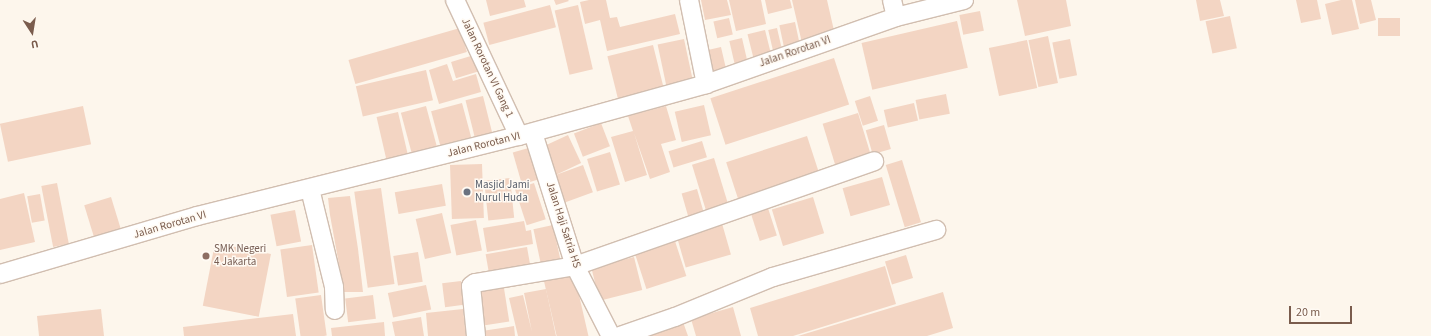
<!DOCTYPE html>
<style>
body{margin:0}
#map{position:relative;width:1431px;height:336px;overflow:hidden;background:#fdf6ec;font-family:"Source Sans 3",sans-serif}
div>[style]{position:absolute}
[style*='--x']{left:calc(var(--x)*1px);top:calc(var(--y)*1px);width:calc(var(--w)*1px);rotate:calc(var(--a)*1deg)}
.building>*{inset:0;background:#f3d5c3;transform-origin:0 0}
.roads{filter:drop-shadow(1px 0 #d1beb0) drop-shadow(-1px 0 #d1beb0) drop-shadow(0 1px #d1beb0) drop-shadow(0 -1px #d1beb0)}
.minor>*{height:18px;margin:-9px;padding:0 9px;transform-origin:9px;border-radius:9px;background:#fff}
.dots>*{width:11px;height:11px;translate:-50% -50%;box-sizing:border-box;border:2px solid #fffaf3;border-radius:50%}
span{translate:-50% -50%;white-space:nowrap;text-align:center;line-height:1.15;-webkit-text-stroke:3px #fffaf3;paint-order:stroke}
.street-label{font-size:11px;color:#7a5c4d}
.worship-label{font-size:11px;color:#5b616d}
.left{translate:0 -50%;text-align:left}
.education-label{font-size:11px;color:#785e54}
.north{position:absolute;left:12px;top:12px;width:40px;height:40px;-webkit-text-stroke:3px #fffaf3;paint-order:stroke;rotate:168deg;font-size:11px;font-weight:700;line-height:16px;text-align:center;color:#7a5c4d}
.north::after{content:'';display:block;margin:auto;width:14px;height:18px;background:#7a5c4d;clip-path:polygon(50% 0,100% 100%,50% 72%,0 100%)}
.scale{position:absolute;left:1289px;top:306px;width:63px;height:18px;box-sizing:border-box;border:2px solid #7a5c4d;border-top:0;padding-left:5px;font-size:12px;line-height:14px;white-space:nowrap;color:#7a5c4d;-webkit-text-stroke:3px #fffaf3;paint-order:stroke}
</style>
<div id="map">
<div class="building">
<i style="clip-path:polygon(486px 0,524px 0,526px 7px,490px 16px)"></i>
<i style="clip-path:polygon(554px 0,568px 0,569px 1px,556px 5px)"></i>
<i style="clip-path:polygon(589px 0,606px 0,610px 18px,617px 17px,620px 27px,675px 14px,680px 34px,607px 51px,600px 20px,585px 24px,580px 2px)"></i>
<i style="clip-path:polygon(701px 0,727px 0,731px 15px,705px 20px)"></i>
<i style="clip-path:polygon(729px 0,761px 0,766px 24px,736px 31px)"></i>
<i style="clip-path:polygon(765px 0,790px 0,792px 8px,768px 14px)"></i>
<i style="clip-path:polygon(792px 0,827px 0,835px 35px,802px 43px)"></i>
<i style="clip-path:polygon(1017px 0,1066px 0,1071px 26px,1025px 36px)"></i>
<i style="clip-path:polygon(1196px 0,1220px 0,1224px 16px,1200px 21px)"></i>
<i style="clip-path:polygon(1296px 0,1317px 0,1321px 19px,1301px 23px)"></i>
<i style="clip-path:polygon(1341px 0,1352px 0,1359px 29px,1332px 35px,1325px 4px)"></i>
<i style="clip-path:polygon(1355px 0,1371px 0,1376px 20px,1360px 24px)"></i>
<i style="left:550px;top:5px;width:23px;height:69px;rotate:75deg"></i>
<i style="left:578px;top:5px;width:66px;height:24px;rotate:77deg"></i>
<i style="left:980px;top:11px;width:20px;height:21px;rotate:79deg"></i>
<i style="left:1230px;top:16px;width:33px;height:25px;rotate:78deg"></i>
<i style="left:729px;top:18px;width:17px;height:16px;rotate:77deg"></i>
<i style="left:1400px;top:18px;width:18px;height:22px;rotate:90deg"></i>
<i style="left:957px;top:21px;width:48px;height:98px;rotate:77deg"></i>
<i style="left:795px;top:22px;width:25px;height:16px;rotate:78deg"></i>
<i style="left:460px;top:28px;width:25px;height:116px;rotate:74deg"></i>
<i style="left:777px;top:28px;width:28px;height:9px;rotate:77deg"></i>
<i style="left:765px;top:30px;width:30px;height:18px;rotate:76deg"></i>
<i style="left:1048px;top:36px;width:48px;height:20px;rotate:78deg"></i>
<i style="left:742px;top:38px;width:28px;height:13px;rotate:77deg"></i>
<i style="left:684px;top:39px;width:43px;height:27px;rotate:78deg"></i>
<i style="left:1070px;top:39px;width:37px;height:18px;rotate:79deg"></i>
<i style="left:1027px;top:40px;width:49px;height:39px;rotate:78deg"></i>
<i style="left:653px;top:45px;width:46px;height:47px;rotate:76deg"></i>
<i style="left:721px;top:47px;width:28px;height:20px;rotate:77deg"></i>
<i style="left:474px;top:55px;width:17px;height:24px;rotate:73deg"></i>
<i style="left:834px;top:58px;width:49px;height:130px;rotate:72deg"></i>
<i style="clip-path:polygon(447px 64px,453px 81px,476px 74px,481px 92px,439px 104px,429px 70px)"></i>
<i style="left:426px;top:70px;width:31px;height:72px;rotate:77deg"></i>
<i style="left:946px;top:94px;width:20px;height:31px;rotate:79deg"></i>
<i style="left:483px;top:96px;width:41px;height:18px;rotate:76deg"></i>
<i style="left:870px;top:96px;width:26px;height:16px;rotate:72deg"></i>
<i style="left:462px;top:103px;width:38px;height:32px;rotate:75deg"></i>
<i style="left:914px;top:103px;width:18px;height:31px;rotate:77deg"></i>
<i style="left:704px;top:105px;width:31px;height:30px;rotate:77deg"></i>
<i style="left:83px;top:106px;width:39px;height:85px;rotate:78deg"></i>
<i style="left:426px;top:106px;width:51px;height:26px;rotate:75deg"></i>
<i style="clip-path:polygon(666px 106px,676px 140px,661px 144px,670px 172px,650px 179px,634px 133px,647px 175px,625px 182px,611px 137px,633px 131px,628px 116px)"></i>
<i style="left:398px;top:112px;width:51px;height:22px;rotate:77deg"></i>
<i style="left:858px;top:113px;width:45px;height:37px;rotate:73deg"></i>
<i style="left:601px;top:123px;width:25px;height:29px;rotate:69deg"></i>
<i style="left:884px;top:125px;width:25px;height:19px;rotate:74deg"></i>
<i style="left:568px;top:135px;width:31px;height:31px;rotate:65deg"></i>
<i style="left:807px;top:136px;width:39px;height:85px;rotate:72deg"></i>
<i style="left:702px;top:141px;width:17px;height:35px;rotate:73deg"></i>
<i style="left:532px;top:147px;width:33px;height:20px;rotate:74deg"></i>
<i style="left:610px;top:152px;width:34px;height:24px;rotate:73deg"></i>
<i style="left:714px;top:158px;width:52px;height:23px;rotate:73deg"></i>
<i style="left:902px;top:160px;width:65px;height:17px;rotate:73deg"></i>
<i style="left:482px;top:164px;width:54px;height:32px;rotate:88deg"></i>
<i style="left:583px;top:165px;width:29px;height:35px;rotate:70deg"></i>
<i style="left:882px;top:177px;width:29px;height:41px;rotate:74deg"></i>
<i style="left:510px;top:178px;width:40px;height:26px;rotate:84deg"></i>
<i style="left:57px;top:183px;width:62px;height:16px;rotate:79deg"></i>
<i style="left:534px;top:183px;width:38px;height:20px;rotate:72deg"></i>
<i style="left:442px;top:184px;width:22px;height:48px;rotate:80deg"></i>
<i style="left:381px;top:188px;width:97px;height:27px;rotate:82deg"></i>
<i style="left:697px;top:189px;width:29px;height:16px;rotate:74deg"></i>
<i style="clip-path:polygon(24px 193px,35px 242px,0 250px,0 199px)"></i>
<i style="left:40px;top:194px;width:27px;height:13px;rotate:80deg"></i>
<i style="clip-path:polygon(350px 196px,358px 249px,363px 292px,344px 292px,330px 215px,328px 198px)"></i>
<i style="left:111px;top:197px;width:38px;height:28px;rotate:73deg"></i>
<i style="left:813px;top:197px;width:38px;height:43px;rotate:73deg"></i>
<i style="left:767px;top:205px;width:32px;height:18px;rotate:72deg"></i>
<i style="left:295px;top:210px;width:32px;height:25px;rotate:79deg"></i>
<i style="left:442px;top:213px;width:41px;height:27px;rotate:77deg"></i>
<i style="left:476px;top:220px;width:31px;height:26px;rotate:79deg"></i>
<i style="left:721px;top:220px;width:36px;height:47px;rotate:74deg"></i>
<i style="clip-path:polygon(524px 221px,526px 231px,531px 230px,533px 244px,487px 252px,483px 228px)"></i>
<i style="left:553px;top:225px;width:38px;height:20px;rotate:78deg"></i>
<i style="left:674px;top:238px;width:40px;height:42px;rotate:72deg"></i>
<i style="left:215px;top:243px;width:57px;height:64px;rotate:11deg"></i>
<i style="left:312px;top:245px;width:48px;height:32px;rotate:82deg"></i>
<i style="left:527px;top:247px;width:22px;height:42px;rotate:80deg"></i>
<i style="left:418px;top:252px;width:30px;height:25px;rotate:81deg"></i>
<i style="left:906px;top:255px;width:24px;height:22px;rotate:73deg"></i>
<i style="left:634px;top:257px;width:34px;height:44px;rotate:76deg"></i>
<i style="clip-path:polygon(885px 266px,896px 304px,793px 336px,758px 336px,750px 308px)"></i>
<i style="left:573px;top:269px;width:69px;height:31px;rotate:77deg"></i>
<i style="left:461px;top:281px;width:24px;height:19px;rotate:83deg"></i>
<i style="left:503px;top:282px;width:40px;height:26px;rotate:81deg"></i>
<i style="left:426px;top:285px;width:25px;height:39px;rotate:78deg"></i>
<i style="clip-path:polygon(546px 289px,556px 336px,518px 336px,509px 298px,523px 295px,532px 332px,524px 293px)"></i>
<i style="clip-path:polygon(943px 292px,953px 328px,927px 336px,798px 336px)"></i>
<i style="left:321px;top:295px;width:41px;height:26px;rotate:82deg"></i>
<i style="left:373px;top:295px;width:24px;height:28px;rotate:83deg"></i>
<i style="clip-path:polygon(733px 307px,741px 336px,696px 336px,691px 319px)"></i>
<i style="clip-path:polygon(101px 309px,104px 336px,39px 336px,37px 316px)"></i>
<i style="clip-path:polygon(463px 309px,466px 336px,428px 336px,426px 313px)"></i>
<i style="clip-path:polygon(293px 314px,296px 336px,184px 336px,183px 327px)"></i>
<i style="clip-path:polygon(421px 317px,424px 336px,395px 336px,392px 322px)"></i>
<i style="clip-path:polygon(384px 322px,385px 336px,332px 336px,331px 328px)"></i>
<i style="clip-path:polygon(683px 322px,688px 336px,640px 336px)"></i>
<i style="clip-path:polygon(514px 326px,515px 336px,483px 336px,482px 331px)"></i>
</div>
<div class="roads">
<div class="minor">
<i style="--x:455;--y:0;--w:150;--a:64.8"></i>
<i style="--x:689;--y:0;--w:86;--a:78.6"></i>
<i style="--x:892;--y:0;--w:17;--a:77"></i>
<i style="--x:533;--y:133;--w:139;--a:72.5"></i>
<i style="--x:575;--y:266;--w:79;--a:62.8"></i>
<i style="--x:310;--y:189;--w:101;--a:76.2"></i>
<i style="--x:334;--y:287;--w:23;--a:88"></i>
<i style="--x:0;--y:274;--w:205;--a:-16.4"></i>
<i style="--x:197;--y:216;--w:332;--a:-14"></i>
<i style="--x:519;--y:136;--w:194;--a:-15.5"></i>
<i style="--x:706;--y:84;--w:201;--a:-19.4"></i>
<i style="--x:896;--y:17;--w:70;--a:-14"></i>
<i style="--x:476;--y:336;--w:50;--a:-95.7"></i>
<i style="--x:471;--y:286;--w:5;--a:-37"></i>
<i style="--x:475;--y:283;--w:101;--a:-9.6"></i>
<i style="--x:575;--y:266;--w:317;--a:-19.3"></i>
<i style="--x:620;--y:336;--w:58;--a:-19.1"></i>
<i style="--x:675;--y:317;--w:106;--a:-22.2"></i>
<i style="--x:773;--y:277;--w:170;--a:-16.1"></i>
</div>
</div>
<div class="dots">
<i style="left:467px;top:192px;background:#6b7280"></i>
<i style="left:206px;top:256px;background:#8d6e63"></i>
</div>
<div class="street-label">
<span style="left:795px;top:52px;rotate:-19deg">Jalan Rorotan VI</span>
<span style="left:487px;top:68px;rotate:65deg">Jalan Rorotan VI Gang 1</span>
<span style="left:484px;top:145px;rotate:-14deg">Jalan Rorotan VI</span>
<span style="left:170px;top:225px;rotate:-16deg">Jalan Rorotan VI</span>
<span style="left:563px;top:225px;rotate:72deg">Jalan Haji Satria HS</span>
</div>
<div class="worship-label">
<span class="left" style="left:475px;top:192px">Masjid Jami<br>Nurul Huda</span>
</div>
<div class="education-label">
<span class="left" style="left:214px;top:256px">SMK Negeri<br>4 Jakarta</span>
</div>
<div class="north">U</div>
<div class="scale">20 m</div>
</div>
